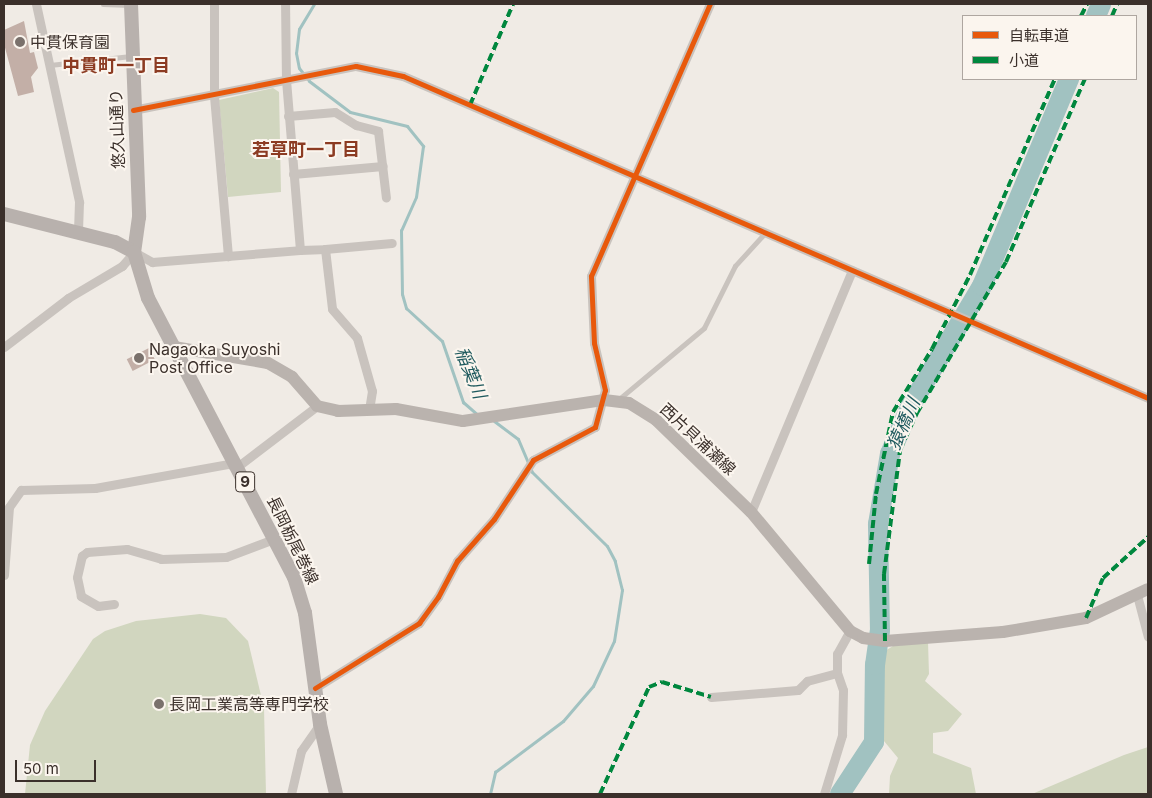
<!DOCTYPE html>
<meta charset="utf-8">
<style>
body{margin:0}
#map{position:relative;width:1152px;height:798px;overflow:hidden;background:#f0ebe5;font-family:Inter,"Noto Sans JP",sans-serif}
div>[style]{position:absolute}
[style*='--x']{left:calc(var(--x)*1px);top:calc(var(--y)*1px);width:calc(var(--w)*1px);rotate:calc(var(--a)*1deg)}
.green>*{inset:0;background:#d1d6bf}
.stream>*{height:3px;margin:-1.5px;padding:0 1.5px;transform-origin:1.5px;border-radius:1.5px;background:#a1c2c1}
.river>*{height:20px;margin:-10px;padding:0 10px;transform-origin:10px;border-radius:10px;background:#a1c2c1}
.building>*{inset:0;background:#c3afa7;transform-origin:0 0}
.lane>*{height:4.5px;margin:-2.25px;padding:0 2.25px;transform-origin:2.25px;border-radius:2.25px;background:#c9c3be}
.street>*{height:9px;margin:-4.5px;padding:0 4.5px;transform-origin:4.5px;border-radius:4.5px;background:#c9c3be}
.secondary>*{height:12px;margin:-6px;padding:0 6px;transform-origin:6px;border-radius:6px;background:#bab3ae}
.primary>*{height:14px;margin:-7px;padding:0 7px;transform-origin:7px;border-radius:7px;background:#b8b1ad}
.quiet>*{height:4px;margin-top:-2px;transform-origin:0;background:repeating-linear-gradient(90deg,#00873e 0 8px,transparent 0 12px)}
.cycleway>*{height:5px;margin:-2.5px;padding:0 2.5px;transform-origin:2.5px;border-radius:2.5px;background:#e8590c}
.dots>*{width:14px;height:14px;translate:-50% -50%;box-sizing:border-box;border:2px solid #fbf5ee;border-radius:50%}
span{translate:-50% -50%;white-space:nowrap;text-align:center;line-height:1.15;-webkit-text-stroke:4px #fbf5ee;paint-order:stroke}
.shield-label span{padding:1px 4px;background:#fbf5ee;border:1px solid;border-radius:4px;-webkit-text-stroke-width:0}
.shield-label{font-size:15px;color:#3b302b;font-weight:700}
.poi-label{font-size:16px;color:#3b302b}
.left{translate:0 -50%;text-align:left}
.street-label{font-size:16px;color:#3b302b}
.neighbourhood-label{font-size:18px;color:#8c3b22;font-weight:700}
.water-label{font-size:18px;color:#1f5a5e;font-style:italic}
.frame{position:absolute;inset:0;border:5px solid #3b302b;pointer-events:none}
.legend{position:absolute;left:962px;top:15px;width:175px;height:65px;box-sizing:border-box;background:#fbf5ee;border:1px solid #aea6a0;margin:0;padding:6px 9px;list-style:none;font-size:15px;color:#3b302b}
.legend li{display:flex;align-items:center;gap:10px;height:25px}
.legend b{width:25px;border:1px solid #aea6a0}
.scale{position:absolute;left:15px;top:760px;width:81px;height:22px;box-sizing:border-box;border:2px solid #3b302b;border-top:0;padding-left:6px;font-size:15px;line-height:18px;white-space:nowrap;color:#3b302b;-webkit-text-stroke:4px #fbf5ee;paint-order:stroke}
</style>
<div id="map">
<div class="green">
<i style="clip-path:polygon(273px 88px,279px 92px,281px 192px,228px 197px,219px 100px)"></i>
<i style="clip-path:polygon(200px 614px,226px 618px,248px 641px,264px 708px,266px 794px,25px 794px,30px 745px,45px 711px,93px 639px,105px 631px,136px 621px)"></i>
<i style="clip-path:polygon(928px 642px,929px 674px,925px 681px,962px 714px,948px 731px,933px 733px,933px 753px,971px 768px,976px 794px,889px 794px,890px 776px,898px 758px,879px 735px,882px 653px,893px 646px)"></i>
<i style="clip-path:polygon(1148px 747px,1148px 794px,1032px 794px,1124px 755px)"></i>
</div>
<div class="stream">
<i style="--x:314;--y:4;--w:29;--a:121"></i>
<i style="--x:299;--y:29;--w:24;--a:97"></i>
<i style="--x:296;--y:53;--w:15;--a:79"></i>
<i style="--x:299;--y:68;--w:16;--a:52"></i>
<i style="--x:309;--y:81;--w:51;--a:37.1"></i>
<i style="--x:350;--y:112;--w:59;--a:13.8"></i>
<i style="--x:407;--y:126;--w:26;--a:51"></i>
<i style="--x:423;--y:146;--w:51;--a:97.8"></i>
<i style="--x:416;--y:197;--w:36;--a:114"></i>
<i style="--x:401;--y:230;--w:64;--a:89.1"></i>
<i style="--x:402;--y:294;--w:15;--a:74"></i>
<i style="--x:406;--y:308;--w:49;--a:42.5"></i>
<i style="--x:442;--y:341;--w:65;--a:71"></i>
<i style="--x:463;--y:402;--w:18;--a:41"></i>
<i style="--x:490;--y:794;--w:23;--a:-77"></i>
<i style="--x:495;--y:772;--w:85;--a:-36.9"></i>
<i style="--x:563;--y:721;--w:46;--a:-49.4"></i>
<i style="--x:593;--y:686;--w:50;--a:-65"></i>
<i style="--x:614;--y:641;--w:52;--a:-81.1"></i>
<i style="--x:622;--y:590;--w:30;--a:-104"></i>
<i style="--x:615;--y:561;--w:17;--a:-118"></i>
<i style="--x:607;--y:546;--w:105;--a:-135.4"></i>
<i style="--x:532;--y:472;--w:36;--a:-113"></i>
<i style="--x:518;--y:439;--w:30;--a:-143"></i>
</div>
<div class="river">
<i style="--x:1096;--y:16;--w:13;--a:-67"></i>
<i style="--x:840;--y:794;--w:62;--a:-56.8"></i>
<i style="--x:874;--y:742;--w:77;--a:-89.3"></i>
<i style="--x:875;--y:665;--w:34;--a:-82"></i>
<i style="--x:880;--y:631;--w:107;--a:-91.1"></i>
<i style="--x:878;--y:524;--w:71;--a:-80.3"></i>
<i style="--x:890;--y:454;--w:53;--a:-66.8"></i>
<i style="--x:911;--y:405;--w:139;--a:-59.2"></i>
<i style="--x:982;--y:286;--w:225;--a:-67.2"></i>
</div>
<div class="building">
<i style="clip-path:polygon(24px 21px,30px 53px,34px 52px,38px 68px,31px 77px,34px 92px,18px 96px,4px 44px,4px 30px)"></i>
<i style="left:149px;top:348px;width:13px;height:25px;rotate:63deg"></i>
</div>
<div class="lane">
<i style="--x:103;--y:4;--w:27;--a:2"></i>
<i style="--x:50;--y:65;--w:81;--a:-6.4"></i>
<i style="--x:618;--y:400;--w:112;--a:-39.9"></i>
<i style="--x:704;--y:328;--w:69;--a:-63.4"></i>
<i style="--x:735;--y:266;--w:45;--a:-47.7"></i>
</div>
<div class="street">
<i style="--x:36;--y:4;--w:203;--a:77.7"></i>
<i style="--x:79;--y:202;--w:30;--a:92"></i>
<i style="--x:214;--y:4;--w:92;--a:90"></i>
<i style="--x:214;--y:96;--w:161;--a:85"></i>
<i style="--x:133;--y:110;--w:227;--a:-11.2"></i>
<i style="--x:356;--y:66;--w:48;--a:12"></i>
<i style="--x:403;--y:76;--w:812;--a:23.37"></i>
<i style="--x:288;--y:116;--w:47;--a:-4.9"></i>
<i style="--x:335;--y:112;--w:25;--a:32"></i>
<i style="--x:356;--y:125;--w:23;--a:15"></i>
<i style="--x:378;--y:131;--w:67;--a:83.2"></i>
<i style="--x:293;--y:174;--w:90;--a:-5.1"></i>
<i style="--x:325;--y:249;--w:67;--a:-5.1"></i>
<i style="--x:300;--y:250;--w:25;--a:-2"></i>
<i style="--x:325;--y:249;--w:60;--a:83.3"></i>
<i style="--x:332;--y:309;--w:38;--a:49"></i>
<i style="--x:357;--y:338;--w:55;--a:74.2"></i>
<i style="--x:372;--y:391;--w:19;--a:99"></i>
<i style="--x:4;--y:347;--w:81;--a:-37.4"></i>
<i style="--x:68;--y:298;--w:63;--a:-30.7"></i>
<i style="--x:122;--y:266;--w:18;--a:-49"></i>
<i style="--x:134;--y:252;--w:21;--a:29"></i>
<i style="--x:152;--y:262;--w:148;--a:-4.6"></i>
<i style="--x:300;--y:250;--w:170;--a:-94.7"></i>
<i style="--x:286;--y:81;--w:77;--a:-90.7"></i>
<i style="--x:751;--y:512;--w:262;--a:-67.3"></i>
<i style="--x:4;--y:575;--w:68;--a:-85.8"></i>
<i style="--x:9;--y:507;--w:21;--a:-55"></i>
<i style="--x:21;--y:490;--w:74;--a:-1.5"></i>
<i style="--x:95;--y:488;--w:136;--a:-10.2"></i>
<i style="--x:229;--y:464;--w:9;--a:21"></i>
<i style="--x:237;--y:467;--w:101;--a:-37.3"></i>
<i style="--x:1137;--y:595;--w:43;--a:75.3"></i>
<i style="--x:114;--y:604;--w:16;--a:173"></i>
<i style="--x:98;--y:606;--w:20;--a:-150"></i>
<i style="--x:81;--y:596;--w:19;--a:-102"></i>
<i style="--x:77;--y:577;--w:22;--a:-77"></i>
<i style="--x:82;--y:556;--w:6;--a:-39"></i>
<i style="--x:87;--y:552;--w:40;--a:-4.3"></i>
<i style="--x:127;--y:549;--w:35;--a:16"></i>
<i style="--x:161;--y:559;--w:65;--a:-1.8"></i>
<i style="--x:226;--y:557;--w:51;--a:-20.6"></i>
<i style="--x:315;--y:688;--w:123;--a:-32"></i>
<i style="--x:419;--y:623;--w:32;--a:-54"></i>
<i style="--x:438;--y:597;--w:41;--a:-62.2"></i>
<i style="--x:457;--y:561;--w:56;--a:-48.6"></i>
<i style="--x:494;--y:519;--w:71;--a:-56.5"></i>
<i style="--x:533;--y:460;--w:70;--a:-28"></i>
<i style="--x:595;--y:427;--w:38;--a:-75"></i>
<i style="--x:605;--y:390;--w:48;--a:-103.2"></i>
<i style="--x:594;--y:343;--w:67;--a:-92.6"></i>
<i style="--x:591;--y:276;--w:297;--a:-66.4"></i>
<i style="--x:711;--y:697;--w:87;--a:-4.6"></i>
<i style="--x:798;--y:690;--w:13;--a:-45"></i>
<i style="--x:807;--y:681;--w:31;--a:-15"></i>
<i style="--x:291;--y:794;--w:44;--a:-76.9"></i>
<i style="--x:301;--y:751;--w:33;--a:-55"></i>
<i style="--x:824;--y:794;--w:62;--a:-73"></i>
<i style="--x:842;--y:735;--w:45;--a:-88.7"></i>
<i style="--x:843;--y:690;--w:18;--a:-109"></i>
<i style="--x:837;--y:673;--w:19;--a:-90"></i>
<i style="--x:837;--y:654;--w:26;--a:-61"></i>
</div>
<div class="secondary">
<i style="--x:174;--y:347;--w:95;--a:9.7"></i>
<i style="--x:268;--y:363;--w:28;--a:30"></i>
<i style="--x:292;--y:377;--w:38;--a:49"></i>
<i style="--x:317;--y:406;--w:22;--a:13"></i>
<i style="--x:338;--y:411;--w:58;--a:-2"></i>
<i style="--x:396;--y:409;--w:68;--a:10.2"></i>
<i style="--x:463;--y:421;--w:143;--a:-8.5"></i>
<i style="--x:604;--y:400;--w:25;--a:7"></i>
<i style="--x:629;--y:403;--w:32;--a:32"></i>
<i style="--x:656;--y:420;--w:132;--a:44.1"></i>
<i style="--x:751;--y:512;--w:155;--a:50.2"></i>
<i style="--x:850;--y:631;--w:15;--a:28"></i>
<i style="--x:863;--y:638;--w:22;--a:8"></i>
<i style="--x:885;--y:641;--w:118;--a:-4.4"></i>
<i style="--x:1003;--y:632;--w:84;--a:-9.6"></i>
<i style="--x:1086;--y:618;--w:68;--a:-25.1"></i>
</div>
<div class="primary">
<i style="--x:131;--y:4;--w:213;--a:87.8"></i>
<i style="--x:139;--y:217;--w:35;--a:98"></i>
<i style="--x:4;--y:214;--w:114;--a:14.2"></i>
<i style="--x:115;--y:242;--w:21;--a:28"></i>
<i style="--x:134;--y:252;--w:48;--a:73.1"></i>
<i style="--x:148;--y:298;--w:315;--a:62.4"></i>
<i style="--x:294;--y:577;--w:38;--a:73"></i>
<i style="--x:305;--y:613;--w:112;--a:82.3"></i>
<i style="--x:320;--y:724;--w:72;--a:77.1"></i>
</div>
<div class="quiet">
<i style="--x:1081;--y:16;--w:13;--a:-63"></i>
<i style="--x:1112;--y:16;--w:13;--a:-67"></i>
<i style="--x:470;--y:105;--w:110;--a:-66.9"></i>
<i style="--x:869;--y:564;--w:70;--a:-84.3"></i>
<i style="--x:876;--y:494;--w:84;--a:-78.3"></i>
<i style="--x:893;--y:412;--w:74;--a:-58.2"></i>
<i style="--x:932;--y:349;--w:83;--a:-62.8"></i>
<i style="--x:970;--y:275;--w:214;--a:-66.6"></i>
<i style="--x:1086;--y:618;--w:43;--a:-67"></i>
<i style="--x:1103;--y:578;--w:61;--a:-42.3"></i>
<i style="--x:885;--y:641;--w:67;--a:-90.9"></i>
<i style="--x:884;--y:574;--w:125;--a:-82.6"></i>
<i style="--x:900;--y:450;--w:41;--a:-65.3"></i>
<i style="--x:917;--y:413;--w:175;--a:-59.5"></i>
<i style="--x:1006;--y:262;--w:199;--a:-66.7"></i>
<i style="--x:600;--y:794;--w:118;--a:-65.4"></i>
<i style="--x:649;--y:687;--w:14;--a:-21"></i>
<i style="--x:662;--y:682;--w:51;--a:17"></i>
</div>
<div class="cycleway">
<i style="--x:133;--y:110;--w:227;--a:-11.2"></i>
<i style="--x:356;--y:66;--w:48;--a:12"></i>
<i style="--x:403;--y:76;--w:812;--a:23.37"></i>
<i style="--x:315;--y:688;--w:123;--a:-32"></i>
<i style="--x:419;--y:623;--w:32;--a:-54"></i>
<i style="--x:438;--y:597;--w:41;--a:-62.2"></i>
<i style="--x:457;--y:561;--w:56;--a:-48.6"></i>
<i style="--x:494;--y:519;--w:71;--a:-56.5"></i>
<i style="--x:533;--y:460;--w:70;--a:-28"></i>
<i style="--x:595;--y:427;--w:38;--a:-75"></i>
<i style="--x:605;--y:390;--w:48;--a:-103.2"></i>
<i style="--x:594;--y:343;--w:67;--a:-92.6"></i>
<i style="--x:591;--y:276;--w:297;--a:-66.4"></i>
</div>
<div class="dots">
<i style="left:20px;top:42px;background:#7a716c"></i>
<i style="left:139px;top:358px;background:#7a716c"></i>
<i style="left:159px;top:704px;background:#7a716c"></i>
</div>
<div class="shield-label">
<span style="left:245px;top:482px">9</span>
</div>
<div class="poi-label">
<span class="left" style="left:30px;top:42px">中貫保育園</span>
<span class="left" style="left:149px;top:358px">Nagaoka Suyoshi<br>Post Office</span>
<span class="left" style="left:169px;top:704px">長岡工業高等専門学校</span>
</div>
<div class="street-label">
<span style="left:117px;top:129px;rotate:-92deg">悠久山通り</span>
<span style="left:698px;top:439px;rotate:43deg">西片貝浦瀬線</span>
<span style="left:293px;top:540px;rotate:64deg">長岡栃尾巻線</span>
</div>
<div class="neighbourhood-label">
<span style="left:116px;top:66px">中貫町一丁目</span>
<span style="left:306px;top:150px">若草町一丁目</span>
</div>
<div class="water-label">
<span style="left:470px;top:373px;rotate:68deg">稲葉川</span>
<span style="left:904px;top:424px;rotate:-66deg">猿橋川</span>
</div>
<div class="frame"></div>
<ul class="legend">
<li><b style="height:6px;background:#e8590c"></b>自転車道</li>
<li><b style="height:6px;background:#00873e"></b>小道</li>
</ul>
<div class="scale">50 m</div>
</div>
